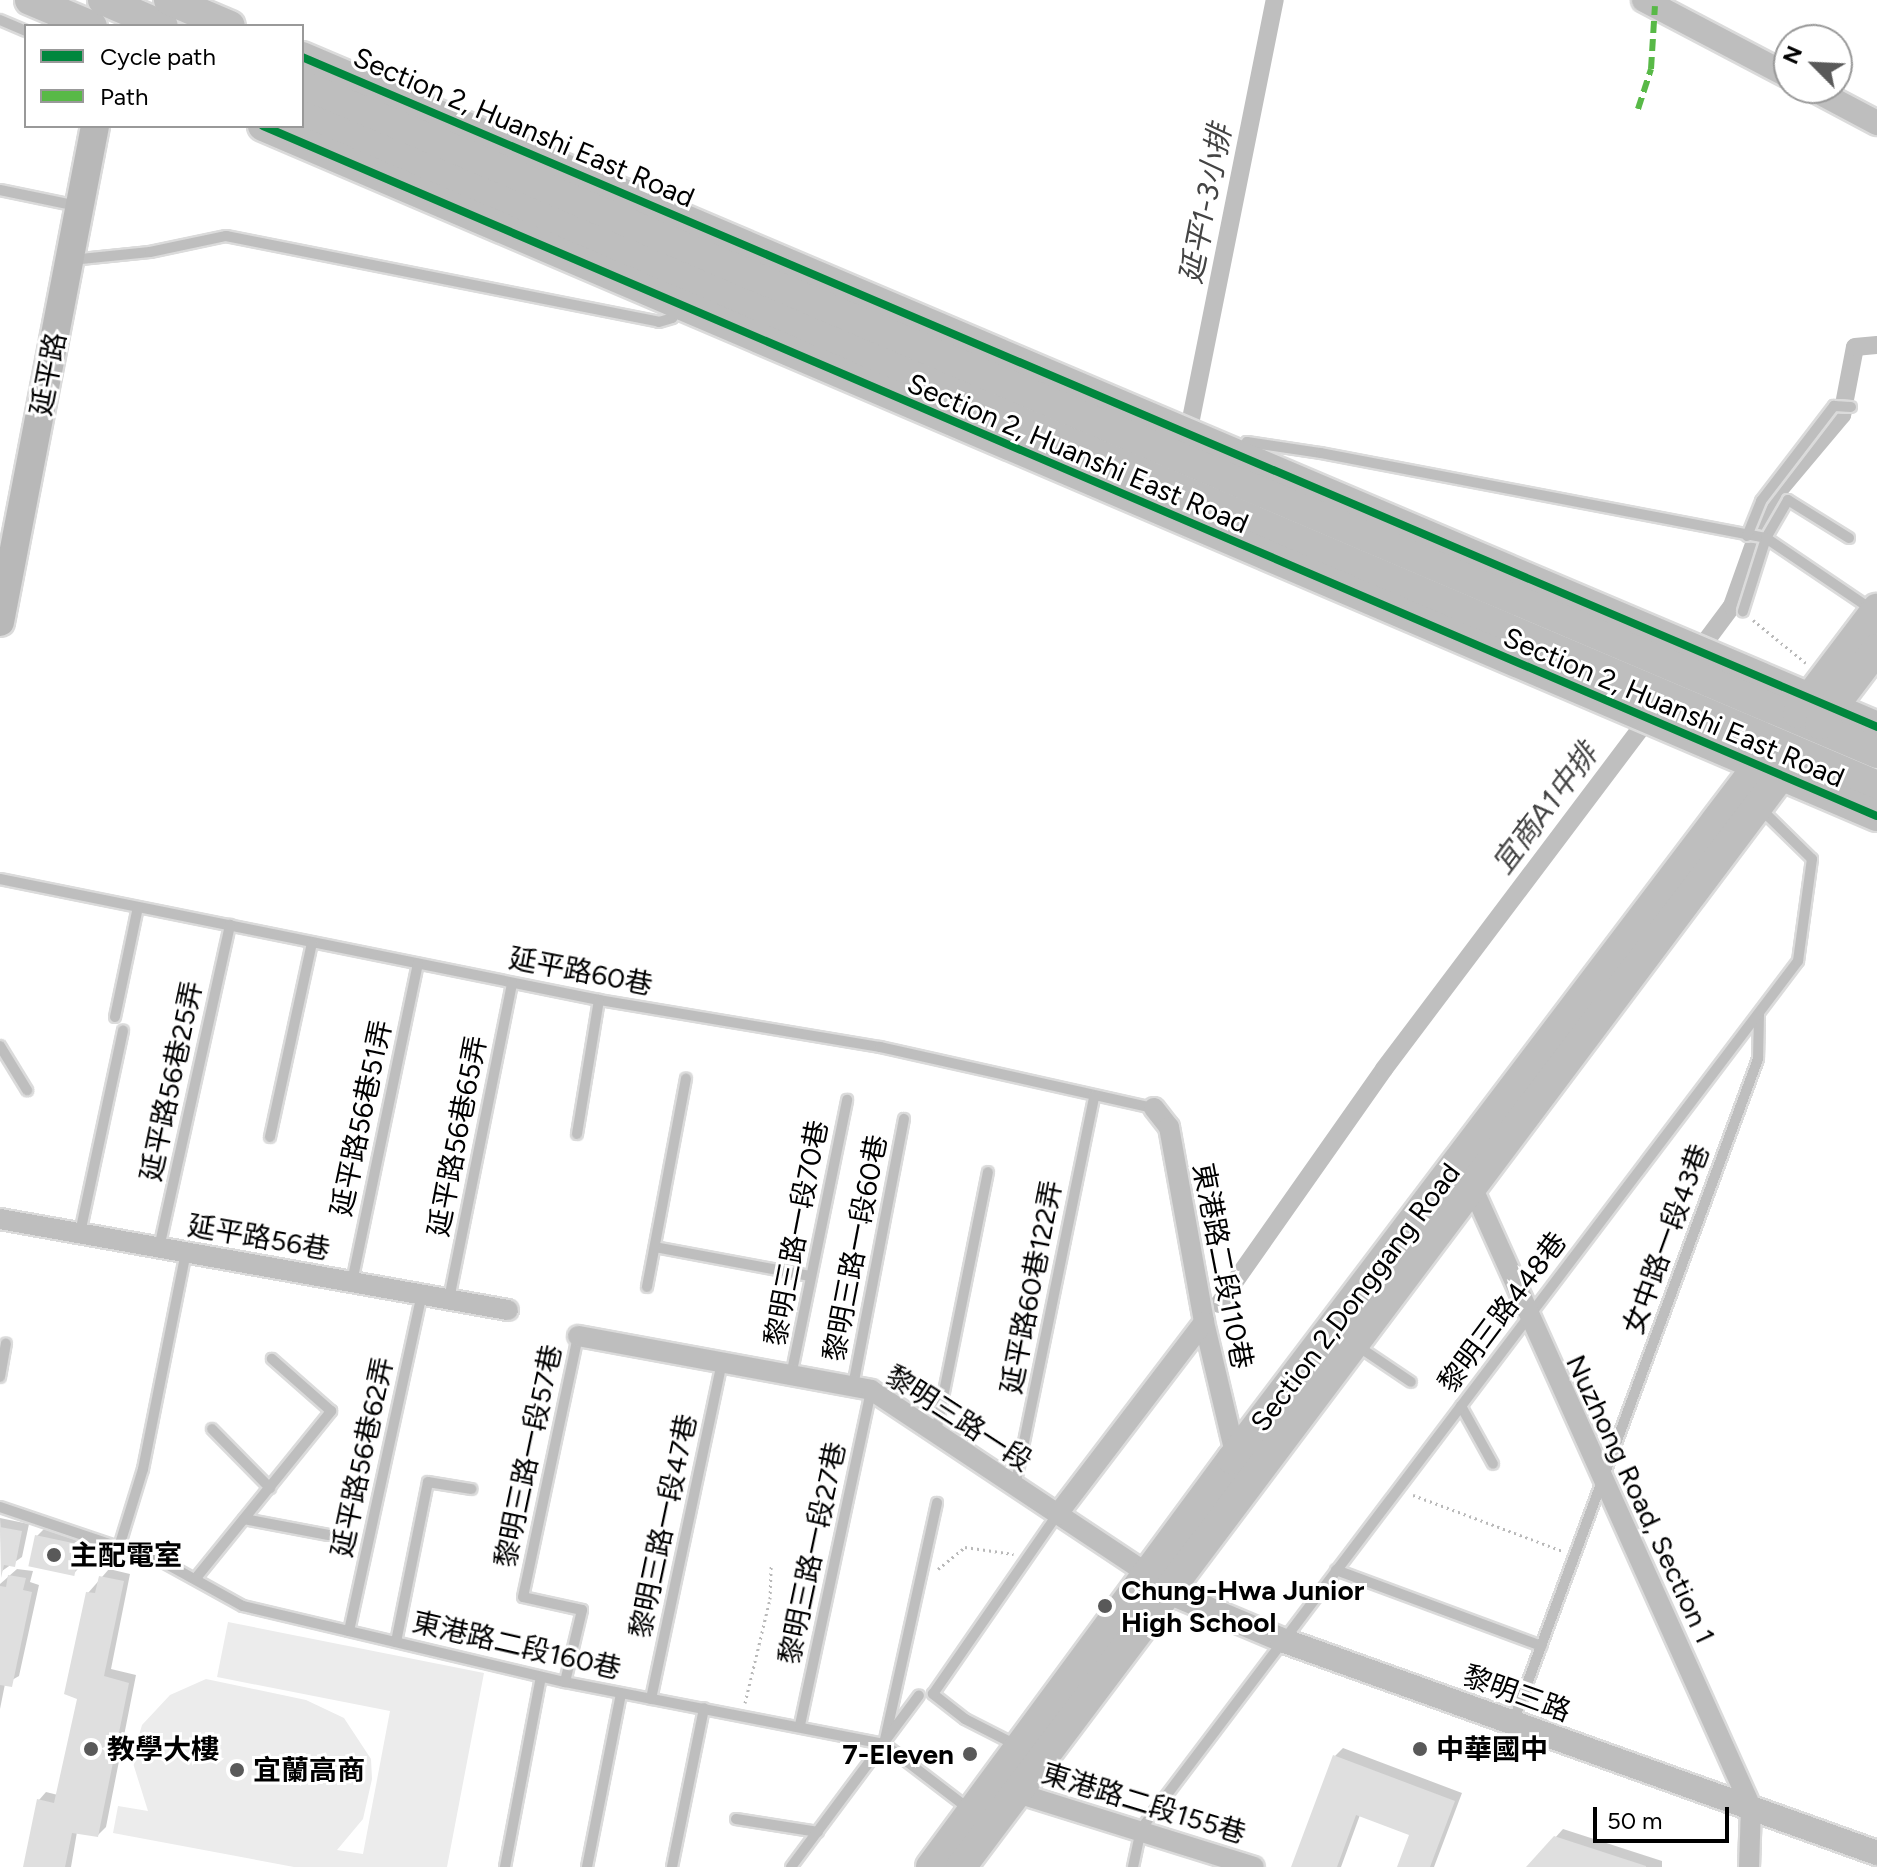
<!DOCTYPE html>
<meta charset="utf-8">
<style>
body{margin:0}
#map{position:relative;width:1877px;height:1867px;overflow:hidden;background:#fff;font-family:Figtree,"Noto Sans TC",sans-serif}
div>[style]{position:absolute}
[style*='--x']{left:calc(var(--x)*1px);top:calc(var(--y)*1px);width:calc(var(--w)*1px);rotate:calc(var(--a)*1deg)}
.green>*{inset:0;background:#ececec}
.shadow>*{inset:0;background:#0003}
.canal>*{height:18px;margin:-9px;padding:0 9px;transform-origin:9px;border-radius:9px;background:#bfbfbf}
.building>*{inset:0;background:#dfdfdf;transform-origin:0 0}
.path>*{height:3px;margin-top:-1.5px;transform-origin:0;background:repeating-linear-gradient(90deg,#b9b9b9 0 2px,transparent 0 6px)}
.roads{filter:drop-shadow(2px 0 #dbdbdb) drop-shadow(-2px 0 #dbdbdb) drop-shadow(0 2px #dbdbdb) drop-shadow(0 -2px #dbdbdb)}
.service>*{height:10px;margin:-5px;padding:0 5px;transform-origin:5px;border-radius:5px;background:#bebebe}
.minor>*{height:20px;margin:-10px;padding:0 10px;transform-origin:10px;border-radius:10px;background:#bebebe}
.tertiary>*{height:24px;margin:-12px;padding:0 12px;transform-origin:12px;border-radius:12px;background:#bebebe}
.secondary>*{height:28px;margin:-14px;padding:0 14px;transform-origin:14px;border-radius:14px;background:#b8b8b8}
.primary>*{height:30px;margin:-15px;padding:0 15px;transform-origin:15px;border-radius:15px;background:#bebebe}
.quiet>*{height:6px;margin-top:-3px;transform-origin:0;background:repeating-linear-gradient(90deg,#58b947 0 12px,transparent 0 18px)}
.cycleway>*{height:8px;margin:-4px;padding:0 4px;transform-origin:4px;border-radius:4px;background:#00873e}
.dots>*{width:22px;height:22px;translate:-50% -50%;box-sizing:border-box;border:4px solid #fff;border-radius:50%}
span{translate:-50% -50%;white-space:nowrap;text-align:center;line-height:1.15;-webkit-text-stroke:6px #fff;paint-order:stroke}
.street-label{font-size:28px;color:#000}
.poi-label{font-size:28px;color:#000;font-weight:700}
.left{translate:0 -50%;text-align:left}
.right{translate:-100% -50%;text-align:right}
.water-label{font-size:30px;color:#444;font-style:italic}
.legend{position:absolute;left:24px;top:24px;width:280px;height:104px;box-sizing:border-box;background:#fff;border:2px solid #999;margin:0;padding:10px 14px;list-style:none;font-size:24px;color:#000}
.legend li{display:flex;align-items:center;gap:16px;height:40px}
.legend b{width:40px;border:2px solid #999}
.north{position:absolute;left:1773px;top:24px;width:80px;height:80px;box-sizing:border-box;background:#fff;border:2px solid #999;border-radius:50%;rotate:294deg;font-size:22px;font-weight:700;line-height:32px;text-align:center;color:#000}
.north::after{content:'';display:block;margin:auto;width:28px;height:36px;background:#595959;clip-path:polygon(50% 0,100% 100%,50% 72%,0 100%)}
.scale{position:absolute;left:1593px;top:1807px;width:136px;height:36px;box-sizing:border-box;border:4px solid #000;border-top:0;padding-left:10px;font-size:24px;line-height:28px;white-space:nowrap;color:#000;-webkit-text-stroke:6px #fff;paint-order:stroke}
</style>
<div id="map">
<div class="green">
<i style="clip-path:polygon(228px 1622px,484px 1673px,447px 1867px,294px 1867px,113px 1833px,118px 1806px,148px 1811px,132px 1760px,142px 1725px,170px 1695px,206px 1679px,306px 1700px,344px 1718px,371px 1759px,372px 1779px,363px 1819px,337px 1850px,363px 1854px,390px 1711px,217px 1677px)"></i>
</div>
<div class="shadow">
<i style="clip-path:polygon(0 1518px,29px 1524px,22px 1557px,2px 1571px)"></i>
<i style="clip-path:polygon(45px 1528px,87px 1538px,81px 1566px,73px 1574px,37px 1536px)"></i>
<i style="clip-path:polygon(17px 1569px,33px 1571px,30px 1582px,39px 1585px,19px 1676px,5px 1684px,0 1709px,0 1584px)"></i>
<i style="clip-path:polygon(109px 1569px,130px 1574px,111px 1669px,136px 1675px,106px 1827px,98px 1835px,77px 1832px,71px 1867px,25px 1867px,39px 1800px,46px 1792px,58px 1795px,80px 1697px,88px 1593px)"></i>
<i style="clip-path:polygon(1343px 1748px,1462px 1793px,1434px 1867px,1400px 1867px,1412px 1834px,1360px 1815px,1341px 1867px,1293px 1867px,1335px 1756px)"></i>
<i style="clip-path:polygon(1563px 1829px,1662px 1861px,1662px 1867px,1529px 1867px)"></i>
</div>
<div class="canal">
<i style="--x:1191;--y:419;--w:427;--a:-78.7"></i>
<i style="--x:1694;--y:657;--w:64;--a:-53.3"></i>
<i style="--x:1732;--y:606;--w:110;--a:-70.4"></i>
<i style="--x:1769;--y:502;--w:114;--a:-50"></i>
<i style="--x:1842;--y:415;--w:69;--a:-79.2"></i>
<i style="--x:1855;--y:347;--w:22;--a:-5"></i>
<i style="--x:1219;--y:1304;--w:287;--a:-54.9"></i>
<i style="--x:1384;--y:1069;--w:447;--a:-53"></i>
</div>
<div class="building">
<i style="clip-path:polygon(0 1527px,22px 1531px,15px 1567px,4px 1565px,1px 1578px)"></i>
<i style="left:35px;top:1535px;width:47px;height:32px;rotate:12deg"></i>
<i style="clip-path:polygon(8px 1575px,26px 1578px,23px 1590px,32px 1592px,12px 1687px,0 1685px,0 1586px,6px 1587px)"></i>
<i style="clip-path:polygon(99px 1576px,124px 1581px,104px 1676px,129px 1683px,98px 1837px,72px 1833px,65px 1867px,23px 1867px,37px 1799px,54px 1803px,77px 1699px,64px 1694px,86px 1592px,95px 1593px)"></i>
<i style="clip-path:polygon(1333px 1755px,1455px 1801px,1430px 1867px,1397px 1867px,1409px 1835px,1356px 1815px,1337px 1867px,1291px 1867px)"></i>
<i style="clip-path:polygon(1554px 1836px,1646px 1866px,1646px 1867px,1526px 1867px)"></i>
</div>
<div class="path">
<i style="--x:1753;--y:620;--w:68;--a:39.1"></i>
<i style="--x:1413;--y:1495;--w:160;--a:20.5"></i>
<i style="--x:938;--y:1569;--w:35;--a:-39"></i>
<i style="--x:965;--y:1547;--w:49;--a:8.1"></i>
<i style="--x:745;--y:1703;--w:107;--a:-76.5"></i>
<i style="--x:770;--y:1599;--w:34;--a:-88"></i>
</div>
<div class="roads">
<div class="service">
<i style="--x:0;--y:20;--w:28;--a:23"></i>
<i style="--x:0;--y:190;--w:79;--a:11.7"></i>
<i style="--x:71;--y:260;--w:79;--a:-5.8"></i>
<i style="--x:150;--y:252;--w:78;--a:-11.9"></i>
<i style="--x:226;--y:236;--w:441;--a:11.2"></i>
<i style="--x:659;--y:322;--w:14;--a:-17"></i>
<i style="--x:672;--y:318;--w:11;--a:-52"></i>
<i style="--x:1240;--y:453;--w:13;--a:-58"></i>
<i style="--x:1247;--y:442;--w:75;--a:8.5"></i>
<i style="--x:1321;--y:453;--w:453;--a:10.8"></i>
<i style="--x:1766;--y:538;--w:77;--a:107.5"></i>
<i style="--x:1747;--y:536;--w:38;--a:-68"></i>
<i style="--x:1761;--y:501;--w:120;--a:-52.5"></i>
<i style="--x:1834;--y:406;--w:17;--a:3"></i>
<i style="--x:1849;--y:538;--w:72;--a:-148.1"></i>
<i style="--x:1788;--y:500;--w:44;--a:120.1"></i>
<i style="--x:1766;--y:538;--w:127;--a:34.1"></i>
<i style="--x:0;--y:879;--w:611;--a:11.42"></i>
<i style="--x:599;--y:1000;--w:285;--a:9.5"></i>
<i style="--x:880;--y:1047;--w:281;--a:12.6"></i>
<i style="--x:115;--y:1017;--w:112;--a:-78.2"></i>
<i style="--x:0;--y:1046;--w:52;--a:58.5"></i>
<i style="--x:577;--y:1134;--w:136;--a:-80.7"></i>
<i style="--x:270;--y:1137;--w:199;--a:-77.8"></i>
<i style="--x:80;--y:1233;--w:207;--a:-78"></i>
<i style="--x:655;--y:1247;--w:158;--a:10.6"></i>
<i style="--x:159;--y:1248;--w:331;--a:-77.6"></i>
<i style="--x:352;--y:1282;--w:325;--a:-78.3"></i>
<i style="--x:647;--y:1287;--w:212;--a:-79.4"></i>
<i style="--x:449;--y:1299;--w:322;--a:-78.7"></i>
<i style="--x:1356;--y:1345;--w:66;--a:33.9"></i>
<i style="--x:791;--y:1376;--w:282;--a:-78.5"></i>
<i style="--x:0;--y:1377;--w:34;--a:-80"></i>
<i style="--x:853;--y:1386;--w:272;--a:-79.2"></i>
<i style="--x:1461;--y:1406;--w:66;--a:61.1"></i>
<i style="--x:212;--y:1429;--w:83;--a:45.5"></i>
<i style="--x:936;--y:1432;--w:265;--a:-78.7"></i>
<i style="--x:1015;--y:1486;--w:398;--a:-78.5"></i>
<i style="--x:0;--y:1507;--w:174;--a:18.7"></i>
<i style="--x:165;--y:1563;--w:89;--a:28.9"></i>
<i style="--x:243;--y:1606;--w:331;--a:13.3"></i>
<i style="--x:565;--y:1682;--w:325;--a:11"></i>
<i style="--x:884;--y:1744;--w:107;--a:37.4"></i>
<i style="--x:244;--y:1519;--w:86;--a:10.7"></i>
<i style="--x:119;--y:1547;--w:82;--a:-72.9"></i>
<i style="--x:143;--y:1469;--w:221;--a:-78.8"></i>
<i style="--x:1336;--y:1570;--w:219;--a:20.3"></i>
<i style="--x:196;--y:1578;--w:215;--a:-51"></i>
<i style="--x:331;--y:1411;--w:79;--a:-138.6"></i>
<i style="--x:349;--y:1631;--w:345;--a:-77.8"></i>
<i style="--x:396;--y:1642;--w:163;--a:-78.7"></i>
<i style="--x:428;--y:1482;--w:44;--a:9.2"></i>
<i style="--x:565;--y:1682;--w:74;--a:-76.7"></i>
<i style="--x:582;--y:1610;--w:60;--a:-167.6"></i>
<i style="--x:523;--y:1597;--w:267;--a:-78.1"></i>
<i style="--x:651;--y:1699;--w:343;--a:-78.1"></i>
<i style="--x:1513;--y:1722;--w:707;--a:-69.72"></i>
<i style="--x:1758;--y:1059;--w:45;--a:-88.7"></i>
<i style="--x:800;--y:1725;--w:341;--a:-78"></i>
<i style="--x:884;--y:1744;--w:247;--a:-77.6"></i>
<i style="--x:1018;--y:1746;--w:59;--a:-153"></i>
<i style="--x:965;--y:1719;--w:41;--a:-142"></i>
<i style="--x:933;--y:1694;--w:218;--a:-55.3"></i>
<i style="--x:736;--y:1819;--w:83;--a:9"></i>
<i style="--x:505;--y:1867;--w:193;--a:-79.3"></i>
<i style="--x:587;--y:1867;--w:177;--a:-78.9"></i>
<i style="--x:672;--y:1867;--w:162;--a:-78.6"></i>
<i style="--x:791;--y:1867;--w:214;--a:-53.3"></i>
<i style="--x:1133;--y:1867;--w:39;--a:-78"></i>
<i style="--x:1141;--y:1829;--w:1089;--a:-52.88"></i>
<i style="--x:1798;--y:961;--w:103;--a:-82.2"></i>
<i style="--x:1812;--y:859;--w:71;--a:-135.6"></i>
</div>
<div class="minor">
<i style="--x:1154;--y:1108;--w:24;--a:52"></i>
<i style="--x:1169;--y:1127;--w:198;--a:79.8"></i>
<i style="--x:1204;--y:1322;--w:144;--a:76.7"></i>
<i style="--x:1469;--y:1180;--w:687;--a:65.78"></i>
<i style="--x:1751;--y:1807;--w:60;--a:91.9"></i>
<i style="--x:0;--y:1219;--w:516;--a:10.16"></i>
<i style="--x:578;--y:1336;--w:298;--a:10.4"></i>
<i style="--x:871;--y:1390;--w:330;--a:33.6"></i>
<i style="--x:1057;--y:1515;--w:243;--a:-52.7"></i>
<i style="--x:1017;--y:1793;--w:248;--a:17.3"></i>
</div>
<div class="tertiary">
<i style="--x:1644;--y:0;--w:164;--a:27.7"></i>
<i style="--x:1811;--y:88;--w:75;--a:27.9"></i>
<i style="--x:1154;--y:1581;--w:16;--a:40"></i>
<i style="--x:1166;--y:1591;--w:126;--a:22.9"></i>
<i style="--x:1282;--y:1640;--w:632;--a:19.7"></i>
</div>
<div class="secondary">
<i style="--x:0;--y:622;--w:505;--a:-79.16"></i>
</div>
<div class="primary">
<i style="--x:30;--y:0;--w:67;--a:22.8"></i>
<i style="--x:103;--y:0;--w:65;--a:23.4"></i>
<i style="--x:169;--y:0;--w:66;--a:23.1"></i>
<i style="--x:302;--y:57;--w:1712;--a:23.04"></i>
<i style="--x:302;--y:85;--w:1711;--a:22.98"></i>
<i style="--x:302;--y:116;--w:1712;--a:23.04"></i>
<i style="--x:263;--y:126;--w:1755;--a:23.15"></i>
<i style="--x:1798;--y:713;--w:131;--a:-52.8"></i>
<i style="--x:1820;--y:724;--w:94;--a:-52.8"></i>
<i style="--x:931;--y:1867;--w:507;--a:-53.58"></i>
<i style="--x:1232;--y:1459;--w:889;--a:-52.82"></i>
<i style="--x:961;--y:1867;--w:1382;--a:-53.09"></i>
</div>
</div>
<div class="quiet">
<i style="--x:1638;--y:109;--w:42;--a:-72"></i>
<i style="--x:1651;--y:69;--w:63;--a:-86.4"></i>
</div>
<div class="cycleway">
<i style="--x:302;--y:57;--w:1712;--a:23.04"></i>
<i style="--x:263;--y:126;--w:1755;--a:23.15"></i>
</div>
<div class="dots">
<i style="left:54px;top:1555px;background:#595959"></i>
<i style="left:1105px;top:1606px;background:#595959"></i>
<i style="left:91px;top:1749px;background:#595959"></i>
<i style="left:1420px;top:1749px;background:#595959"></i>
<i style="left:970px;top:1754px;background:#595959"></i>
<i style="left:237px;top:1770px;background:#595959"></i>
</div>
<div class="street-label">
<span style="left:524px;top:127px;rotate:23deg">Section 2, Huanshi East Road</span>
<span style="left:48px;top:374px;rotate:-79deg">延平路</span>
<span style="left:1078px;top:453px;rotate:23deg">Section 2, Huanshi East Road</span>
<span style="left:1674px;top:707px;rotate:23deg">Section 2, Huanshi East Road</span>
<span style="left:581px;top:971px;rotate:11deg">延平路60巷</span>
<span style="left:171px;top:1081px;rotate:-78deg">延平路56巷25弄</span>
<span style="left:361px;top:1118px;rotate:-78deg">延平路56巷51弄</span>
<span style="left:457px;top:1136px;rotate:-79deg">延平路56巷65弄</span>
<span style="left:796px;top:1233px;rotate:-79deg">黎明三路一段70巷</span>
<span style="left:259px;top:1237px;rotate:10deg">延平路56巷</span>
<span style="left:1666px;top:1239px;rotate:-70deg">女中路一段43巷</span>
<span style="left:855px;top:1248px;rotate:-79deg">黎明三路一段60巷</span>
<span style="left:1223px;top:1266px;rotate:79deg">東港路二段110巷</span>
<span style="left:1031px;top:1287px;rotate:-79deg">延平路60巷122弄</span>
<span style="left:1355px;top:1297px;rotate:-53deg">Section 2,Donggang Road</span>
<span style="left:1502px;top:1312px;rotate:-53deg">黎明三路448巷</span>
<span style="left:959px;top:1418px;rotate:33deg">黎明三路一段</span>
<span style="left:528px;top:1456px;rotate:-78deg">黎明三路一段57巷</span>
<span style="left:362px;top:1457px;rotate:-78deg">延平路56巷62弄</span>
<span style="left:1641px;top:1499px;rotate:65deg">Nuzhong Road, Section 1</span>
<span style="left:663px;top:1526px;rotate:-78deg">黎明三路一段47巷</span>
<span style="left:812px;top:1553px;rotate:-78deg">黎明三路一段27巷</span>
<span style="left:517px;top:1645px;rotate:13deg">東港路二段160巷</span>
<span style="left:1517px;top:1693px;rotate:20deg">黎明三路</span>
<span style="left:1144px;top:1803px;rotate:17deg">東港路二段155巷</span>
</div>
<div class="poi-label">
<span class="left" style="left:70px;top:1555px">主配電室</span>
<span class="left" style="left:1121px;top:1606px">Chung-Hwa Junior<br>High School</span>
<span class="left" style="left:107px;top:1749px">教學大樓</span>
<span class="left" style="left:1436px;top:1749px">中華國中</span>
<span class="right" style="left:954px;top:1754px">7-Eleven</span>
<span class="left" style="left:253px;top:1770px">宜蘭高商</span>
</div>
<div class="water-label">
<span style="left:1206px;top:204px;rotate:-79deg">延平1-3小排</span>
<span style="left:1545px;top:809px;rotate:-53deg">宜商A1中排</span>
</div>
<ul class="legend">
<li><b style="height:10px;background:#00873e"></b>Cycle path</li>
<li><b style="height:10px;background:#58b947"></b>Path</li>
</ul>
<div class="north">N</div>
<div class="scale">50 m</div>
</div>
